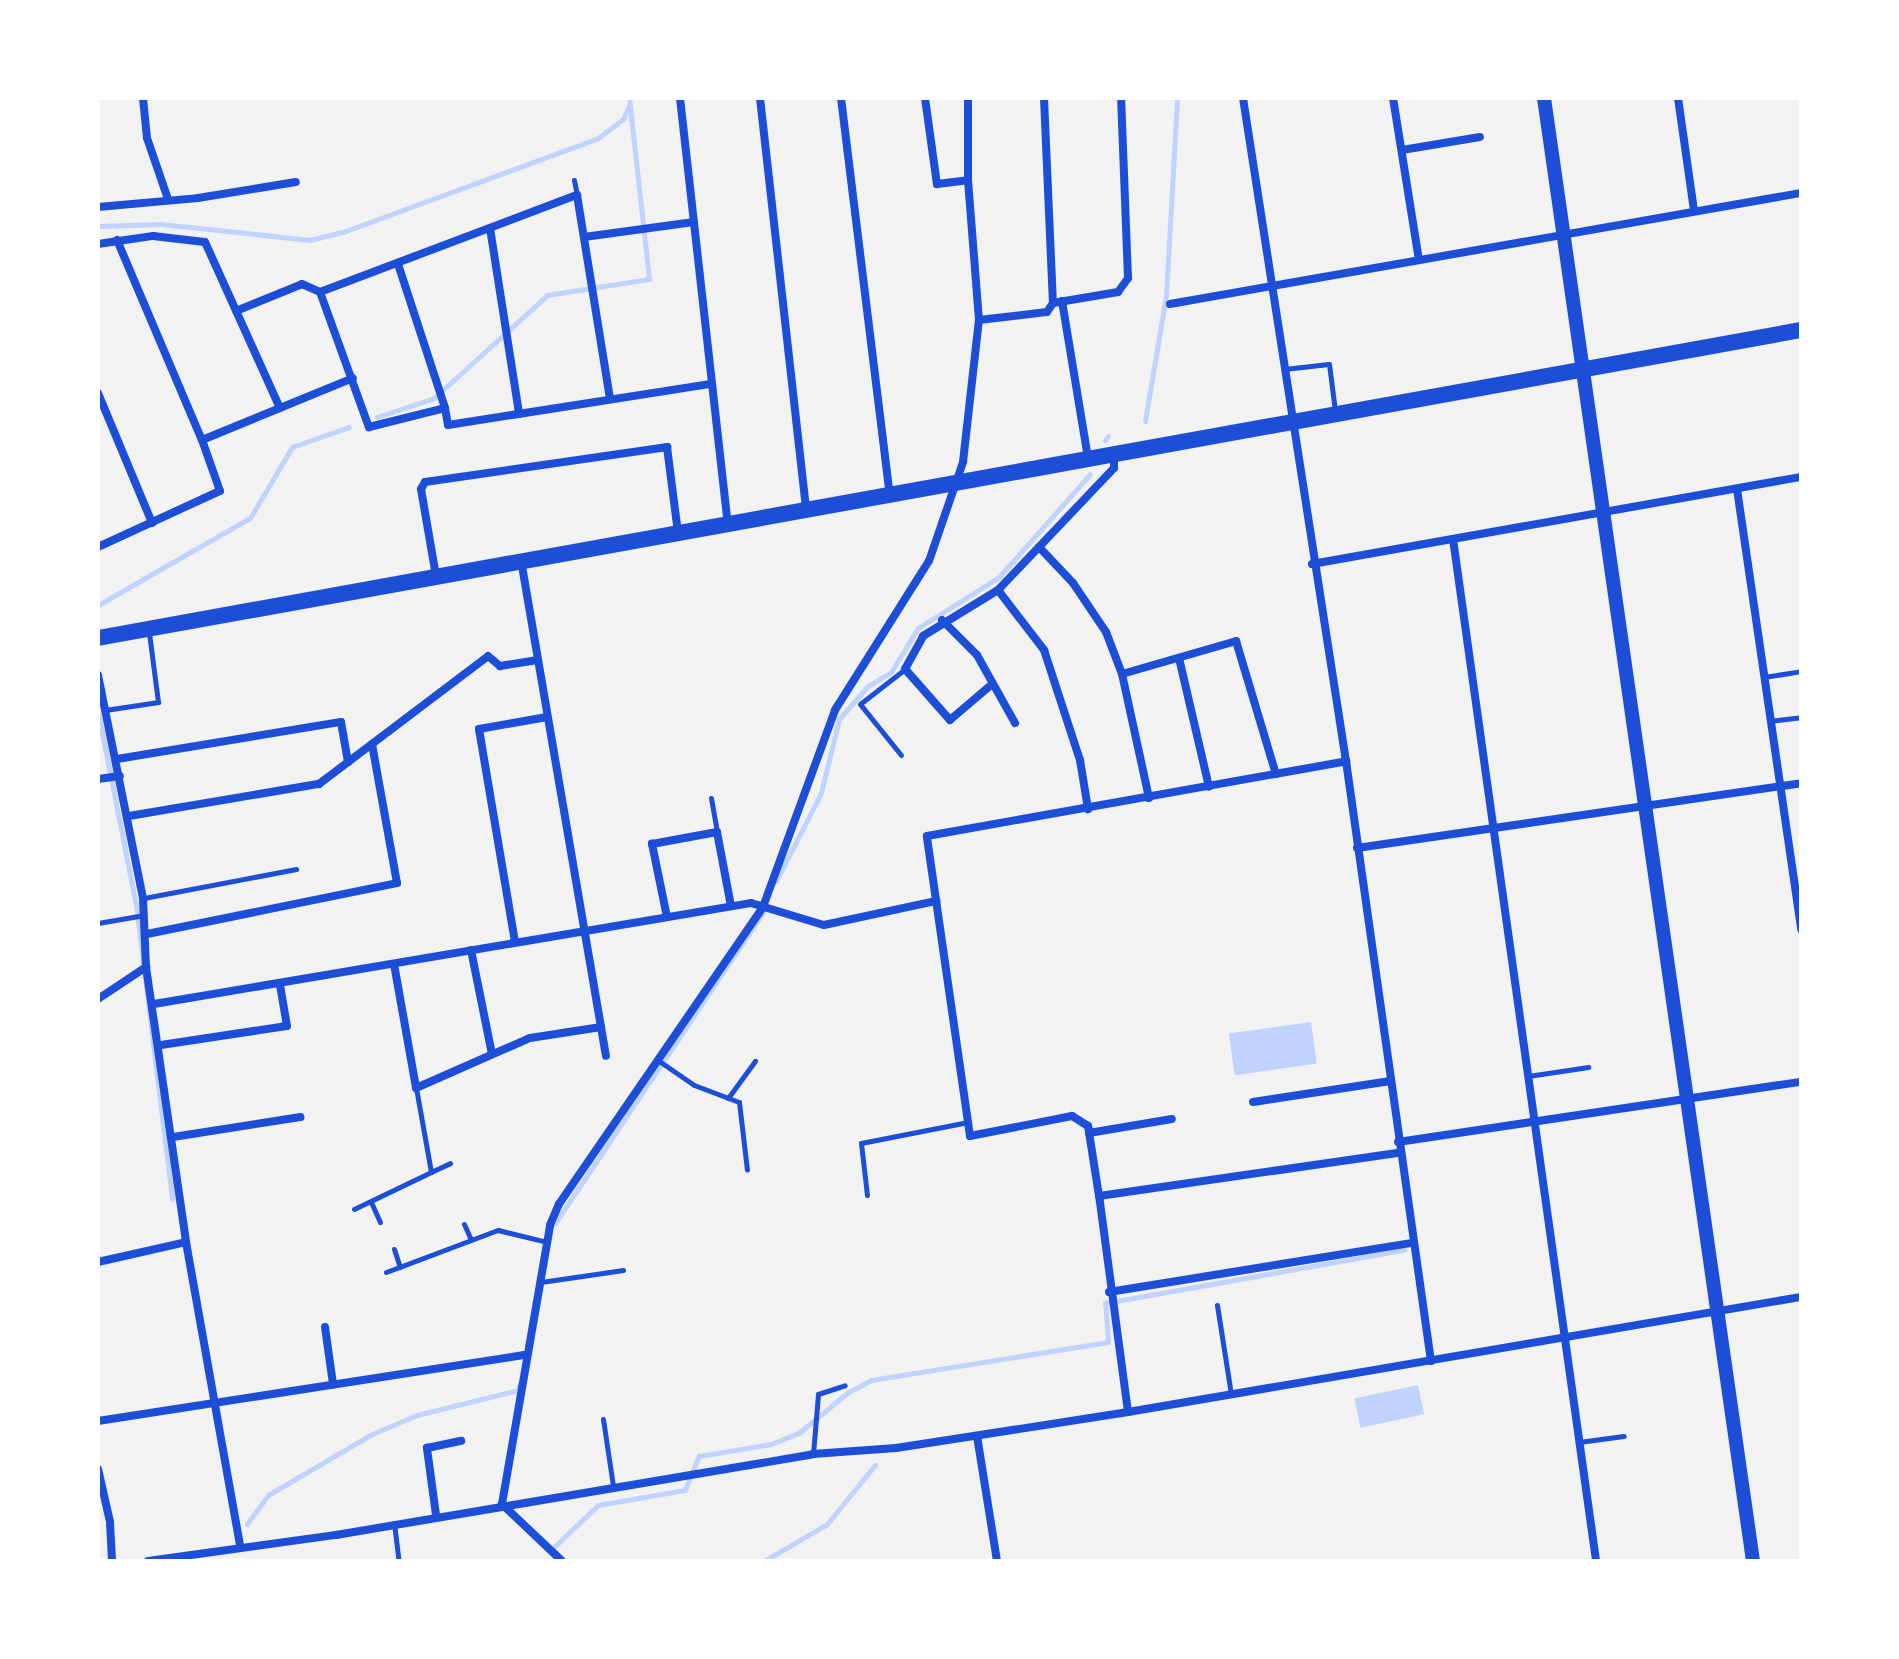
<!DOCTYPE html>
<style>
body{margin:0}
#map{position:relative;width:1899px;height:1659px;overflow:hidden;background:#f2f2f2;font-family:"PT Serif",serif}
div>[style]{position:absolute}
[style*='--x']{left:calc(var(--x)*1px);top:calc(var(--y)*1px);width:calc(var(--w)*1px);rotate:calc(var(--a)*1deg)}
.water>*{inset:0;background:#bfd3fe;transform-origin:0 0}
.stream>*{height:5px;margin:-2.5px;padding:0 2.5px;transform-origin:2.5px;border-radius:2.5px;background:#bfd3fe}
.service>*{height:5px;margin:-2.5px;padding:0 2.5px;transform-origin:2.5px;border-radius:2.5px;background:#1d4ed8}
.minor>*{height:8px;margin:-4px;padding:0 4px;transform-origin:4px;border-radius:4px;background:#1d4ed8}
.tertiary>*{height:14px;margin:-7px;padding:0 7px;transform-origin:7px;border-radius:7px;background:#1d4ed8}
.primary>*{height:16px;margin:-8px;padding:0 8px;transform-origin:8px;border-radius:8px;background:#1d4ed8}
span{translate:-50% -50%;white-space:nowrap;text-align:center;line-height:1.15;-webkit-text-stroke:6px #fff;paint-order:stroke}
.frame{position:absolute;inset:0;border:100px solid #fff;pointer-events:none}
</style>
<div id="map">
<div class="water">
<i style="left:1311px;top:1022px;width:42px;height:83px;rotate:82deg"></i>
<i style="left:1418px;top:1385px;width:30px;height:65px;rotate:78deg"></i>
</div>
<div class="stream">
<i style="--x:98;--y:226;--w:63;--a:-1.8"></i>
<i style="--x:161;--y:224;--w:150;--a:6.1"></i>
<i style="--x:310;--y:240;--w:34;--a:-14"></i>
<i style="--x:343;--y:232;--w:272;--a:-20.2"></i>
<i style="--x:598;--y:138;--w:31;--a:-37"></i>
<i style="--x:623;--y:119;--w:14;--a:-65"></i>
<i style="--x:377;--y:417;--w:60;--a:-18.4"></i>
<i style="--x:434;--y:398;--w:153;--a:-42.3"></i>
<i style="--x:547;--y:295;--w:103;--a:-8.9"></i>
<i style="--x:649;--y:279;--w:182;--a:-96.3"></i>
<i style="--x:1145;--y:421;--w:127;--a:-80.5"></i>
<i style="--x:1166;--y:296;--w:198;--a:-86.8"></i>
<i style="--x:1105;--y:440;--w:5;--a:-53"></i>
<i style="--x:98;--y:605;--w:175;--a:-29.8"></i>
<i style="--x:250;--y:518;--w:82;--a:-59.4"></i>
<i style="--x:292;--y:447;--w:60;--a:-19.3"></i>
<i style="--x:98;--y:712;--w:197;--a:78.9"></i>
<i style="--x:136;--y:905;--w:296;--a:83"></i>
<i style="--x:776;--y:881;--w:99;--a:-62.9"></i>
<i style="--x:821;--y:793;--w:76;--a:-76.3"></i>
<i style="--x:839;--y:719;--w:44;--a:-48.7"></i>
<i style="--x:868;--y:686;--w:27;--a:-31"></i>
<i style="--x:891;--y:672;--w:52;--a:-58.5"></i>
<i style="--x:918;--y:628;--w:96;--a:-32.2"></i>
<i style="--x:999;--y:577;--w:137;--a:-48.5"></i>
<i style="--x:555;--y:1223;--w:374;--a:-56.2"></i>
<i style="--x:247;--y:1524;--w:36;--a:-54"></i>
<i style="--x:268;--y:1495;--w:121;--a:-30.4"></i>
<i style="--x:372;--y:1434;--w:49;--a:-22.9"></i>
<i style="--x:417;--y:1415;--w:104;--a:-13.9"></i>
<i style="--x:518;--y:1390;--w:5;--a:-79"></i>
<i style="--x:555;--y:1546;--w:59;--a:-43.6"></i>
<i style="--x:598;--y:1505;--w:88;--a:-9.8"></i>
<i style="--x:685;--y:1490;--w:37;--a:-68"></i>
<i style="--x:699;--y:1456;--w:73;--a:-9.5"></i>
<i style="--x:771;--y:1444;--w:31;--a:-22"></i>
<i style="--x:800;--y:1432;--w:61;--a:-39.7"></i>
<i style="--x:847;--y:1393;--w:27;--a:-28"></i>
<i style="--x:871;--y:1380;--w:240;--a:-9.1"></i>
<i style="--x:1108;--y:1342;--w:39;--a:-94"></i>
<i style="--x:1105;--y:1303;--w:304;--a:-10.1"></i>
<i style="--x:764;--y:1561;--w:73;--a:-30.4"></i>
<i style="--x:827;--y:1524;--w:76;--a:-50.9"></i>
</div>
<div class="service">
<i style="--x:574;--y:180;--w:15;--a:79"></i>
<i style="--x:1284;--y:369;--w:45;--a:-6.3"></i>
<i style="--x:1329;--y:364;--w:47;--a:82.7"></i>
<i style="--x:1764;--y:677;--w:36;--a:-9"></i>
<i style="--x:105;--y:710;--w:54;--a:-8.6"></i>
<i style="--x:158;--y:702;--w:70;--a:-97.4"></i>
<i style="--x:1770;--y:721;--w:31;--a:-7"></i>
<i style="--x:901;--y:755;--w:65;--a:-128.8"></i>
<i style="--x:860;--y:704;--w:57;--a:-37.9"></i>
<i style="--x:711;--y:798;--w:34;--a:80"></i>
<i style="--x:144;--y:898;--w:155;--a:-10.8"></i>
<i style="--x:98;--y:923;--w:47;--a:-9.9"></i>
<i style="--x:659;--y:1061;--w:42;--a:34.4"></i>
<i style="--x:694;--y:1085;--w:48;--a:20.7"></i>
<i style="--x:739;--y:1102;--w:68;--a:83.3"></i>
<i style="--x:1528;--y:1076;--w:61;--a:-8.5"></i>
<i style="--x:728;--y:1098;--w:46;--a:-53.9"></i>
<i style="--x:431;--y:1172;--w:21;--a:-25"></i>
<i style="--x:867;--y:1195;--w:52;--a:-96.6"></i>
<i style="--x:861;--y:1143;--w:109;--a:-11.1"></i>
<i style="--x:371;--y:1202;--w:22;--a:66"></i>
<i style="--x:354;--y:1209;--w:85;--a:-25.7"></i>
<i style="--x:431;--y:1172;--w:85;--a:-100.1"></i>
<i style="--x:464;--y:1224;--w:17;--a:66"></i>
<i style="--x:394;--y:1249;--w:19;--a:72"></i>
<i style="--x:386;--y:1272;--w:120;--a:-20.6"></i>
<i style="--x:498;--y:1230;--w:50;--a:13.8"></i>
<i style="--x:541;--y:1282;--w:83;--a:-8.3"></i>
<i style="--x:1217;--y:1305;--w:90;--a:81.1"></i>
<i style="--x:603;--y:1419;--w:68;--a:81.5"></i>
<i style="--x:1579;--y:1442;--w:45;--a:-7.6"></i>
<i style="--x:813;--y:1454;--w:60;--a:-85.2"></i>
<i style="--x:818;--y:1394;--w:28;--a:-18"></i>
<i style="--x:394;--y:1523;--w:38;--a:83"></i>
</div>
<div class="minor">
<i style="--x:143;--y:98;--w:40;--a:84.3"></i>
<i style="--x:147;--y:138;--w:65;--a:71"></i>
<i style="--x:680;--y:98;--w:428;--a:83.6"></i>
<i style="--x:760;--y:98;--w:415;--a:83.6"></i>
<i style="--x:841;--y:98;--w:400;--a:83"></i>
<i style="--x:925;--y:98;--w:87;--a:82.1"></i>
<i style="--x:937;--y:184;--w:31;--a:-7"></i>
<i style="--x:1044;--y:98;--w:205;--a:87.5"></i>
<i style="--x:1053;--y:303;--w:66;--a:-9.6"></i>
<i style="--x:1118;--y:292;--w:17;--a:-54"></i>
<i style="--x:1128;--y:278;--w:180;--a:-92.2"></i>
<i style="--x:1243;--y:98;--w:671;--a:81.17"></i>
<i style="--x:1346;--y:761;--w:606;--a:81.94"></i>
<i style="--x:1393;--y:98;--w:164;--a:80.9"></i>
<i style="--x:1678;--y:98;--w:114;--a:81.9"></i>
<i style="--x:1402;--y:150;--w:79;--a:-9.5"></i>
<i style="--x:98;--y:207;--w:100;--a:-5.1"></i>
<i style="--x:198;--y:198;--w:99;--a:-9.3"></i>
<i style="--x:490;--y:228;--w:188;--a:81.1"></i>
<i style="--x:584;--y:237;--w:111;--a:-7.8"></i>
<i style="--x:117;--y:240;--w:217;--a:67"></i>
<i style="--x:98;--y:244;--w:56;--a:-8.3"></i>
<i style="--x:153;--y:236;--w:52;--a:6.6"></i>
<i style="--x:205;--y:242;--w:182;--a:65.7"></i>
<i style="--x:398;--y:264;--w:151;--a:71.9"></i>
<i style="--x:320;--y:292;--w:275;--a:-20.7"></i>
<i style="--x:577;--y:195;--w:207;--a:80.8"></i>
<i style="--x:1062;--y:301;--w:159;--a:80.6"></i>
<i style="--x:1170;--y:304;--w:641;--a:-9.98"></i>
<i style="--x:236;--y:311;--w:71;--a:-22.2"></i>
<i style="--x:302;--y:284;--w:20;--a:24"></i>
<i style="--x:320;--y:292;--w:144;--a:70.1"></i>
<i style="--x:369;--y:427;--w:78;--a:-14"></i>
<i style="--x:445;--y:408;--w:17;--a:80"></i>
<i style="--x:448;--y:425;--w:266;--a:-8.9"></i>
<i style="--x:979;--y:320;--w:68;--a:-6.7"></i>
<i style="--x:1047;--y:312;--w:11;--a:-56"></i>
<i style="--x:98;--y:393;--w:141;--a:67.4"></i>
<i style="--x:1737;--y:489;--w:445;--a:81.7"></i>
<i style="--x:1453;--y:539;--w:1032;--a:82.03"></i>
<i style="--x:98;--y:547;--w:134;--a:-24.7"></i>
<i style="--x:220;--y:491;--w:54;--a:-109.4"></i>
<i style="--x:202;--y:440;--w:163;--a:-22.3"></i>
<i style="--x:1039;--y:547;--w:50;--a:46.6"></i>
<i style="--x:1073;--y:583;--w:59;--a:56"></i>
<i style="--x:1106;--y:632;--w:45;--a:69.1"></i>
<i style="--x:1122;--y:674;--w:127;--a:77.7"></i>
<i style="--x:521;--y:560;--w:503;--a:80.28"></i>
<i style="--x:1312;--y:564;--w:497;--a:-10.1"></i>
<i style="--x:436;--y:576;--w:88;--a:-99.8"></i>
<i style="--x:421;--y:489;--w:8;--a:-60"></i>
<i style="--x:425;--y:482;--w:245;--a:-8.2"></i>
<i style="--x:667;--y:447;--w:87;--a:82.7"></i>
<i style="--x:998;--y:590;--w:76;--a:52.5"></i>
<i style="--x:1044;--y:650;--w:116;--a:71.9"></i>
<i style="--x:1080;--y:760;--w:50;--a:80.7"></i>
<i style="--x:942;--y:620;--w:49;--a:45"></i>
<i style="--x:977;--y:655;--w:78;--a:60.8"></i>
<i style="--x:1179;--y:658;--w:132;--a:76.9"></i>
<i style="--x:1122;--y:674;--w:119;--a:-16.1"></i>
<i style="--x:1236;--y:641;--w:139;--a:73.3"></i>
<i style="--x:98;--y:675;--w:227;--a:78.6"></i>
<i style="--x:143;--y:898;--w:69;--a:87.5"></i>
<i style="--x:146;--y:967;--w:278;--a:81.7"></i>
<i style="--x:186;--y:1242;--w:308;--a:79.9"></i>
<i style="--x:991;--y:685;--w:54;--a:139.5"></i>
<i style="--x:950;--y:720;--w:68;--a:-131.4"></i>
<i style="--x:905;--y:669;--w:38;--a:-61"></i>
<i style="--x:923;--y:636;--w:88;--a:-31.5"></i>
<i style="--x:998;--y:590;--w:59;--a:-46.4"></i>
<i style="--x:1039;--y:547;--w:109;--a:-46.5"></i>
<i style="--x:1114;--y:468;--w:14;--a:-90"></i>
<i style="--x:117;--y:759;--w:227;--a:-9.4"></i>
<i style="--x:341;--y:722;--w:41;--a:80.1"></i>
<i style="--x:98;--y:779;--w:22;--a:-8"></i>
<i style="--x:129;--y:816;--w:193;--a:-9.6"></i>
<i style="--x:319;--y:784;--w:212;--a:-37.1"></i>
<i style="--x:488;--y:656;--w:16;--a:40"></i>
<i style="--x:500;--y:666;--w:38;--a:-9"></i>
<i style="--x:1357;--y:848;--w:449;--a:-8.3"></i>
<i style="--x:667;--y:917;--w:75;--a:-101.6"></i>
<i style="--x:652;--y:844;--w:66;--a:-10.5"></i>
<i style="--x:717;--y:832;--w:75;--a:79.3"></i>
<i style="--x:147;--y:934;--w:255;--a:-11.5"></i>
<i style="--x:397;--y:883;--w:141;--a:-100.2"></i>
<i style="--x:515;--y:942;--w:216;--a:-99.6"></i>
<i style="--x:479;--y:729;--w:69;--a:-10"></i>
<i style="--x:471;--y:950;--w:106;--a:78.6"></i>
<i style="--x:394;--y:964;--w:126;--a:79.9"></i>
<i style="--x:416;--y:1088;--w:124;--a:-23.7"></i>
<i style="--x:530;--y:1038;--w:72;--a:-8.8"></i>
<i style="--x:98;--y:999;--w:58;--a:-33.7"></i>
<i style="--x:154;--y:1004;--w:605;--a:-9.6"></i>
<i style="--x:751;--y:903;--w:76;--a:16.8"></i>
<i style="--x:824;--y:925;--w:115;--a:-12.1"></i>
<i style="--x:161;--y:1045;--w:127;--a:-8.6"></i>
<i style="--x:287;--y:1026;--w:42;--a:-99.7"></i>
<i style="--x:1253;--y:1102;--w:139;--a:-8.7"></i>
<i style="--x:1089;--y:1133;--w:84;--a:-9.6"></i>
<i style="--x:173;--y:1137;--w:129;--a:-8.9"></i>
<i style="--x:1398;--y:1142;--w:407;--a:-8.5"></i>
<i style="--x:1099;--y:1196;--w:71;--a:-98.9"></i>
<i style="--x:1088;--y:1126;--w:19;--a:-148"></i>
<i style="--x:1072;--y:1116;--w:104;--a:168.9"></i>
<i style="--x:970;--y:1136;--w:303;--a:-98.2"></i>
<i style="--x:927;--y:836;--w:426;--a:-10.1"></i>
<i style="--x:98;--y:1262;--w:90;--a:-12.8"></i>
<i style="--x:1109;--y:1292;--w:307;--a:-9.2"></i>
<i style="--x:325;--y:1327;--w:58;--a:82"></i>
<i style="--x:1128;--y:1412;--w:218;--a:-97.6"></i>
<i style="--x:1099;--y:1196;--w:303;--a:-8.2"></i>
<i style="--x:98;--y:1421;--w:431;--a:-8.8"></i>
<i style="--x:977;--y:1436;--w:127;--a:80.9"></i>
<i style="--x:98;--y:1469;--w:54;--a:77.2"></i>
<i style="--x:110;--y:1522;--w:39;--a:87"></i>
<i style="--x:436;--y:1515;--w:68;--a:-97.7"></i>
<i style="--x:427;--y:1448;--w:35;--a:-12"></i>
<i style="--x:148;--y:1561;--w:190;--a:-7.9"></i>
<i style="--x:336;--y:1535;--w:484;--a:-9.6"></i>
<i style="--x:813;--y:1454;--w:83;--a:-4.1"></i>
<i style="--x:896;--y:1448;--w:235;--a:-8.8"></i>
<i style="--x:1128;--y:1412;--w:683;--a:-9.7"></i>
<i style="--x:562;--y:1561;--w:83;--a:-136.5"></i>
<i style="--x:502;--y:1504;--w:283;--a:-80.2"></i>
<i style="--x:550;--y:1225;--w:23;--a:-67"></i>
<i style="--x:559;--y:1204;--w:360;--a:-55.5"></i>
<i style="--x:763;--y:907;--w:210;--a:-69.9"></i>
<i style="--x:835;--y:710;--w:176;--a:-57.8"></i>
<i style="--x:929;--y:561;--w:105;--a:-71"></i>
<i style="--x:963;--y:462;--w:143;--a:-83.6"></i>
<i style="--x:979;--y:320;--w:140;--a:-94.5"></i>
<i style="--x:968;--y:180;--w:82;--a:-90"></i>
</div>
<div class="tertiary">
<i style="--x:1544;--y:98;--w:1478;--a:81.87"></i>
</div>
<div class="primary">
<i style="--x:98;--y:638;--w:1731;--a:-10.25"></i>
</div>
<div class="frame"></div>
</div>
